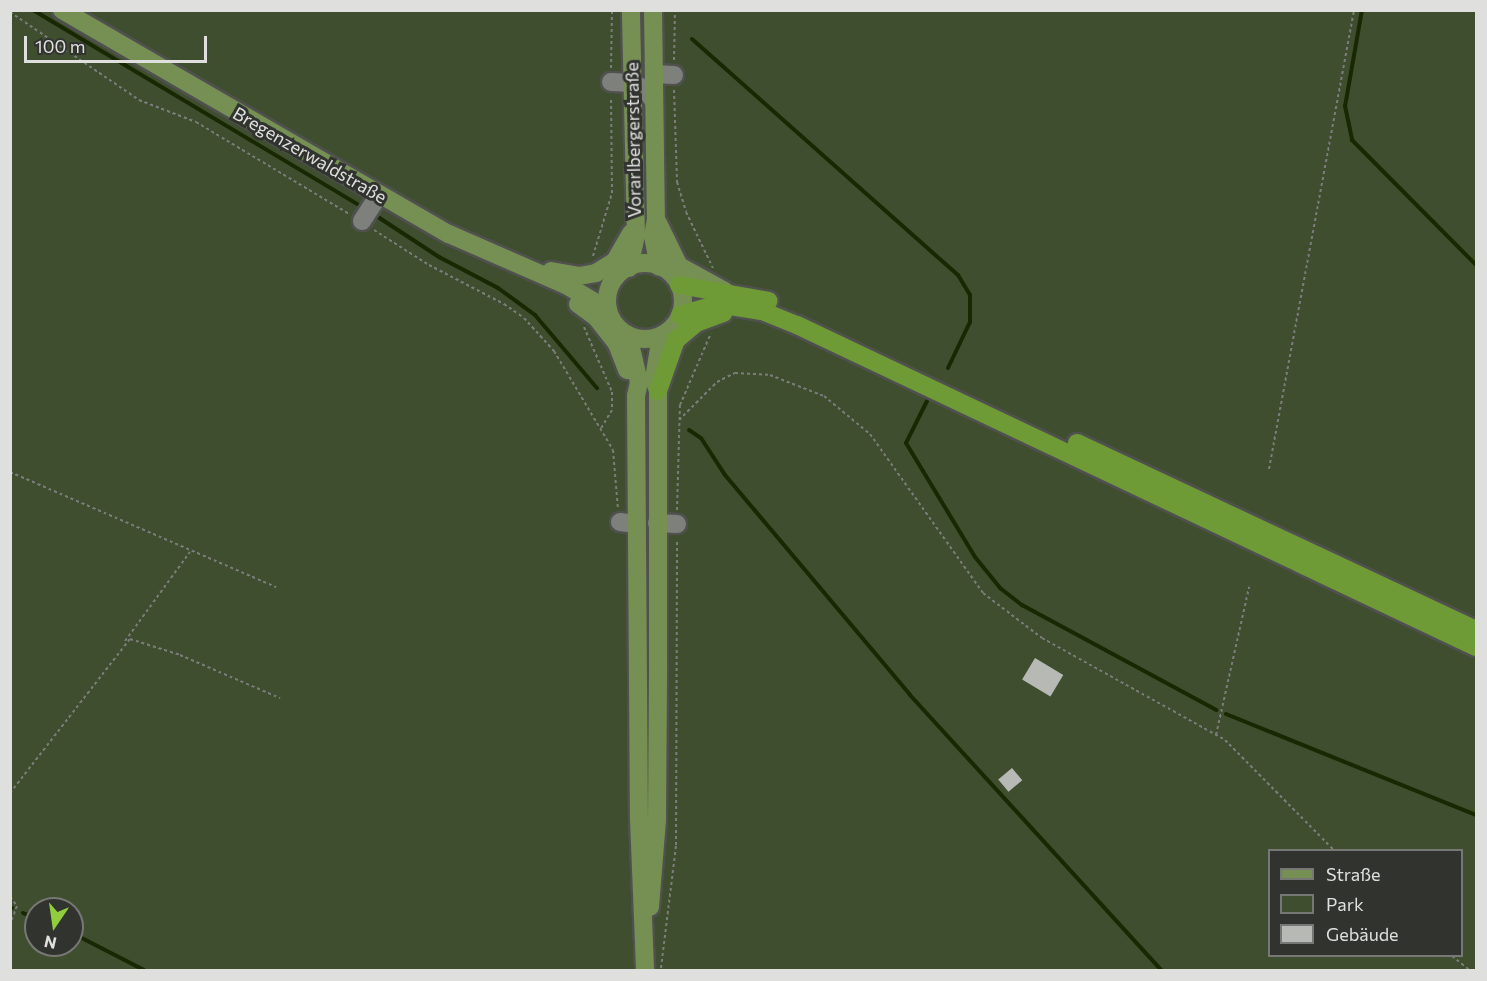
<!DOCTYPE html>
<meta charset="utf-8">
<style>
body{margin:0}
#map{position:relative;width:1487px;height:981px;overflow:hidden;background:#31332f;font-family:Commissioner,sans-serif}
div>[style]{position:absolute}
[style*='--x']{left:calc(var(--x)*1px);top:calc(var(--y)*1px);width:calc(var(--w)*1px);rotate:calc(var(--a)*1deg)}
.green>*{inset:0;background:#3f4e2e}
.stream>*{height:4px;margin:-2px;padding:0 2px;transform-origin:2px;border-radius:2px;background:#182802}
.building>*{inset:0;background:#b6b9b4;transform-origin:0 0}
.path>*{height:2px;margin-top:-1px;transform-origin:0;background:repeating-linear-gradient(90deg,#7b7d7a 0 3px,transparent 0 6px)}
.roads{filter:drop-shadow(2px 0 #50514f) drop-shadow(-2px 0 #50514f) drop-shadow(0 2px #50514f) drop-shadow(0 -2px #50514f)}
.minor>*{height:18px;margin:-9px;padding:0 9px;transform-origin:9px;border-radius:9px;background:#7e807c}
.major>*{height:18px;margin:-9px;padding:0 9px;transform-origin:9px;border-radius:9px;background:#759052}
.major>.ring{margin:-9px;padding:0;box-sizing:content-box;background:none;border:18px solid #759052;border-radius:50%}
.highway>*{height:18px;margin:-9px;padding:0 9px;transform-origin:9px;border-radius:9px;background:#6f9b36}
span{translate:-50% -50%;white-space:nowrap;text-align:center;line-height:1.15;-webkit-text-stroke:6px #31332f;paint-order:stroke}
.street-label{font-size:18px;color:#dfe0de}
.frame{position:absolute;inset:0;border:12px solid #dfe0de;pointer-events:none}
.legend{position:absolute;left:1268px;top:849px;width:195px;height:108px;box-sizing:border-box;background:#31332f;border:2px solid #777875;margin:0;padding:8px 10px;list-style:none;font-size:18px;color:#dfe0de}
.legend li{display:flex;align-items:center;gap:12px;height:30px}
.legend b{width:30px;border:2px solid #777875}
.north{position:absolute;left:24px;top:897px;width:60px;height:60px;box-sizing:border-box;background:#31332f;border:2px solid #777875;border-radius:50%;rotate:193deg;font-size:16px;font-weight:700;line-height:24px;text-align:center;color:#dfe0de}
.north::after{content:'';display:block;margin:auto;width:21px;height:27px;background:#91cd3f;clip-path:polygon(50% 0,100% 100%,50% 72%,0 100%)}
.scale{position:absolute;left:24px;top:36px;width:183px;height:27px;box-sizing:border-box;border:3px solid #dfe0de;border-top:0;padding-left:8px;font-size:18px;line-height:21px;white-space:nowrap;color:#dfe0de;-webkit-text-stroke:4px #31332f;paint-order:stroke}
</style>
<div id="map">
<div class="green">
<i style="clip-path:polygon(evenodd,10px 11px,1476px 11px,1476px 970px,11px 970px,10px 11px,1270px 850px,1462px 850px,1462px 956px,1270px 956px,1270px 850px,10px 11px,36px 909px,72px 909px,72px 945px,36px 945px,36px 909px)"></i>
</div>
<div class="stream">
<i style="--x:33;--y:10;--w:380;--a:30.9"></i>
<i style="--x:1362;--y:10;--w:97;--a:100"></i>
<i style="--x:1345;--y:106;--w:35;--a:78"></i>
<i style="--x:1352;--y:140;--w:176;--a:45.2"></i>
<i style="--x:692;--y:39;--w:356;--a:41.6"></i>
<i style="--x:958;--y:275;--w:23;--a:59"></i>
<i style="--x:970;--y:295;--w:27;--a:90"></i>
<i style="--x:970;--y:322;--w:51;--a:115.6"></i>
<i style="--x:375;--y:215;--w:77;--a:33.3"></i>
<i style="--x:439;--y:257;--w:67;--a:27.7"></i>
<i style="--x:498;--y:288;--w:46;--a:36.1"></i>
<i style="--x:535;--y:315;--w:96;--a:49.7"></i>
<i style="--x:927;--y:401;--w:47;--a:116.6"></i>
<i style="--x:906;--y:443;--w:133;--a:58.8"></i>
<i style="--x:975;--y:557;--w:40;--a:51"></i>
<i style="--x:1000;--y:588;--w:28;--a:38"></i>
<i style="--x:1022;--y:605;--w:221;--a:28.4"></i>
<i style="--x:689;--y:430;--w:14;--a:34"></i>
<i style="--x:701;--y:438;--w:44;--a:57"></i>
<i style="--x:725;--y:475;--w:287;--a:49.9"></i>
<i style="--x:910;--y:695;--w:372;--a:47.6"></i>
<i style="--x:1226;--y:714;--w:270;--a:22"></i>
<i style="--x:10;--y:908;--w:2;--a:0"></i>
<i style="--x:23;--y:913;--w:14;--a:21"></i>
<i style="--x:72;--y:933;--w:81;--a:27.2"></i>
</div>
<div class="building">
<i style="left:1035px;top:658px;width:33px;height:25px;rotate:31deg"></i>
<i style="left:1012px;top:768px;width:16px;height:18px;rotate:50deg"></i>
</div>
<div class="path">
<i style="--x:10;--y:12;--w:156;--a:34.3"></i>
<i style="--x:139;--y:100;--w:61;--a:21.1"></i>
<i style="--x:196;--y:122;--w:179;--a:31"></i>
<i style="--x:674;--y:60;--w:50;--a:-88.9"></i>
<i style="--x:611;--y:68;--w:58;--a:-89"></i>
<i style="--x:674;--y:90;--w:92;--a:88.1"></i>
<i style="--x:677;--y:182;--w:31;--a:73"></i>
<i style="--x:686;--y:212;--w:62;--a:64.3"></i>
<i style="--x:374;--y:230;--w:65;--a:32.5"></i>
<i style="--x:429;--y:265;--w:85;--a:27.5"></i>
<i style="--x:504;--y:304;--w:24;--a:35"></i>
<i style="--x:524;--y:318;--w:45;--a:47.7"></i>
<i style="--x:554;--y:351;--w:115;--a:59.2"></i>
<i style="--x:613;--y:450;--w:59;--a:85.2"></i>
<i style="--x:593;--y:256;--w:66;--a:-73.2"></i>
<i style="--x:612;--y:193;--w:96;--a:-90.6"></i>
<i style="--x:584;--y:327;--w:71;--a:66.7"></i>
<i style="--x:612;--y:392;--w:18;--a:90"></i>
<i style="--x:612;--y:410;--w:21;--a:121"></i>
<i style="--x:679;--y:420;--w:54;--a:-45"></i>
<i style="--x:717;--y:382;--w:20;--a:-27"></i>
<i style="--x:735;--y:373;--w:35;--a:3"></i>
<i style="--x:770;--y:375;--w:58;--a:21.3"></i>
<i style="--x:824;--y:396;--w:60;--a:39.6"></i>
<i style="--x:870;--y:434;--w:195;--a:54.6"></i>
<i style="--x:983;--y:593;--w:74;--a:37.3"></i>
<i style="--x:1042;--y:638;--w:210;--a:29.1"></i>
<i style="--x:1225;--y:740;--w:155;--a:45.3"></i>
<i style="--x:1269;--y:469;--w:467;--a:-79.5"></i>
<i style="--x:10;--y:472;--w:290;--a:23.4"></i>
<i style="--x:677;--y:510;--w:105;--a:-88.4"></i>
<i style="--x:680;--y:405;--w:78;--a:-66.7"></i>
<i style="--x:125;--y:641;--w:110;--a:-53.9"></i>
<i style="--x:1216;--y:735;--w:152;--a:-77.4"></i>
<i style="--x:10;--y:793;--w:195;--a:-52.1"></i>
<i style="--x:130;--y:639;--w:52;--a:17.7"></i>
<i style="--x:180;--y:655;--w:109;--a:23.3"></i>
<i style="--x:10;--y:897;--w:11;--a:52"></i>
<i style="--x:17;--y:906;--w:19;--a:111"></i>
<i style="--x:1452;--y:956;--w:22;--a:39"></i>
<i style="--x:661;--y:968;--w:124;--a:-83"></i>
<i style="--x:676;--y:845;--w:306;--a:-89.8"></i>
</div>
<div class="roads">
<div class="minor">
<i style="--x:654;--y:74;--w:20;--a:3"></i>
<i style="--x:611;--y:82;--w:21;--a:3"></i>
<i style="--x:632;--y:83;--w:14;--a:25"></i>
<i style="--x:645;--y:89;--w:15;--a:53"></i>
<i style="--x:362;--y:221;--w:31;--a:-57"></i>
<i style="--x:620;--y:522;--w:17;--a:7"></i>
<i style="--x:657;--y:523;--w:20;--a:3"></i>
</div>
<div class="major">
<i style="--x:62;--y:10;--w:447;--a:30.1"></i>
<i style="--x:449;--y:234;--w:128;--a:23.6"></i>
<i style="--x:566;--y:285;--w:49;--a:30.8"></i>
<i style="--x:653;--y:10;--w:209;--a:89.2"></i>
<i style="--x:656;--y:219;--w:17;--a:100"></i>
<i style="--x:653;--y:236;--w:31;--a:79"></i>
<i style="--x:658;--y:223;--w:48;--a:64"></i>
<i style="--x:679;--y:266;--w:52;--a:28.5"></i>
<i class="ring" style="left:607px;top:263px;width:58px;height:58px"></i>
<i style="--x:629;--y:268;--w:33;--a:-78"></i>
<i style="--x:636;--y:236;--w:226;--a:-91.3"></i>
<i style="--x:551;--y:271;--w:28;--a:10"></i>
<i style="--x:579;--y:276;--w:17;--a:-10"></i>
<i style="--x:596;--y:273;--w:22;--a:-32"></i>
<i style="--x:615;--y:261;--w:32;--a:-60"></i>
<i style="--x:578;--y:304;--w:22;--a:36"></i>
<i style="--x:596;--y:317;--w:34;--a:52"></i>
<i style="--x:617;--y:344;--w:28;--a:69"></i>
<i style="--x:628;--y:335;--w:48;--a:76.8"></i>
<i style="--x:639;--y:382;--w:14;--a:102"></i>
<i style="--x:636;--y:396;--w:423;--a:89.6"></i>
<i style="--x:639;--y:819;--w:151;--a:87.7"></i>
<i style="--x:650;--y:907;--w:87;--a:-85.4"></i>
<i style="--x:657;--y:820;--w:157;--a:-89.6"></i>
<i style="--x:658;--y:663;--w:272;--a:-90"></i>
<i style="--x:658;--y:391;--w:13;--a:-108"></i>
<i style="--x:654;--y:379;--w:44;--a:-80.8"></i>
</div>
<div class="highway">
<i style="--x:679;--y:285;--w:91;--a:10.1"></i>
<i style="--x:680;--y:315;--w:32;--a:-16"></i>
<i style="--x:711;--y:306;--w:19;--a:0"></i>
<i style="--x:730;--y:306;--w:32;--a:9"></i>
<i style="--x:762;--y:311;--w:38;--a:22"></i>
<i style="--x:797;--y:325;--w:751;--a:25.37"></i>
<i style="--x:658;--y:391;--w:54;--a:-70.6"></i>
<i style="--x:676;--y:340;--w:26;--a:-40"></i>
<i style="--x:696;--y:323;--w:29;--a:-20"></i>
<i style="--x:1077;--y:443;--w:441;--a:25.1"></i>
</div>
</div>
<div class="street-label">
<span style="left:633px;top:140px;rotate:-91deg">Vorarlbergerstraße</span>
<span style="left:310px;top:155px;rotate:30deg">Bregenzerwaldstraße</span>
</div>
<div class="frame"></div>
<ul class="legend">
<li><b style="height:8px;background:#759052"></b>Straße</li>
<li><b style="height:16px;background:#3f4e2e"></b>Park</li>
<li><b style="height:16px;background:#b6b9b4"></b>Gebäude</li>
</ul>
<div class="north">N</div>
<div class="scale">100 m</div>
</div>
